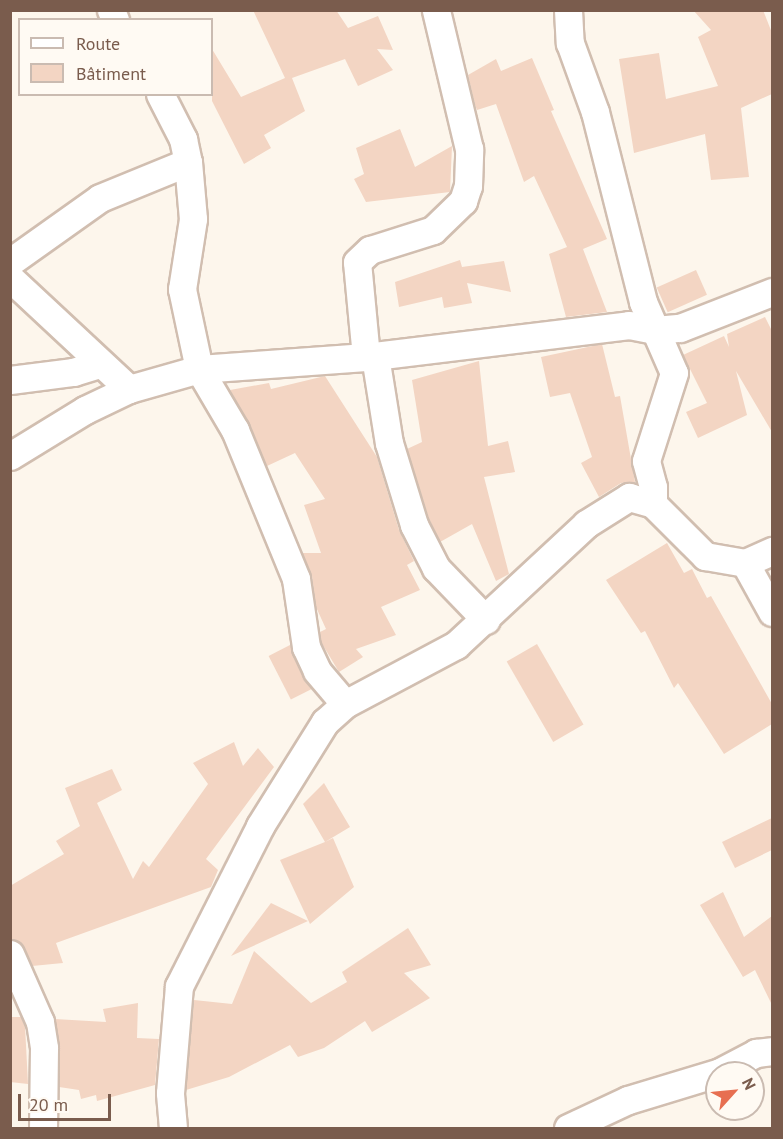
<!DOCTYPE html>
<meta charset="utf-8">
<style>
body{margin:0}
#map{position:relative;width:783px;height:1139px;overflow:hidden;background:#fdf6ec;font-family:"PT Sans",sans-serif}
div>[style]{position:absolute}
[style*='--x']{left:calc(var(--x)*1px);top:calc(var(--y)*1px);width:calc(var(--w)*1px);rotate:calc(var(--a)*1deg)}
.building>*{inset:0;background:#f3d5c3;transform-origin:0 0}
.roads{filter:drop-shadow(2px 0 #d1beb0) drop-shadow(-2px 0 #d1beb0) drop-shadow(0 2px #d1beb0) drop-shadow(0 -2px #d1beb0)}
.minor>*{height:27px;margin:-13.5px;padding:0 13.5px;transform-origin:13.5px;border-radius:13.5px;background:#fff}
span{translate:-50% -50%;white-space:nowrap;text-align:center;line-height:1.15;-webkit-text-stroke:4.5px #fffaf3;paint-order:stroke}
.frame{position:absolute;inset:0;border:12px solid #7a5c4d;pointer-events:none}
.legend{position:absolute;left:18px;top:18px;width:195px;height:78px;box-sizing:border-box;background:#fffaf3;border:2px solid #cabbb1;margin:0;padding:8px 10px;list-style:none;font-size:18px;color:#7a5c4d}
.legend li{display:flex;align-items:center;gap:12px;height:30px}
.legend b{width:30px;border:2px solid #cabbb1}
.north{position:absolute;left:705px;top:1061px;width:60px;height:60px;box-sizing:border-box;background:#fffaf3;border:2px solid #cabbb1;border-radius:50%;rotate:63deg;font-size:16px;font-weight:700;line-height:24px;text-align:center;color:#7a5c4d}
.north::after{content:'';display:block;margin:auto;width:21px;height:27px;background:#e76f51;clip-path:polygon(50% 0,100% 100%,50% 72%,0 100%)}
.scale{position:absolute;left:18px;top:1094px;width:93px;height:27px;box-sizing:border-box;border:3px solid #7a5c4d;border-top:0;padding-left:8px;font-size:18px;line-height:21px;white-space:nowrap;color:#7a5c4d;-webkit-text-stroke:4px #fffaf3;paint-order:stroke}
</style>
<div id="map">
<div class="building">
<i style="clip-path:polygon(253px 10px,336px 10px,348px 28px,378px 16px,393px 50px,377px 49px,393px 70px,358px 86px,345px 59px,292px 78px,305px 111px,264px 135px,271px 148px,244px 164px,212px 101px,212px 49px,241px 97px,285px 78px)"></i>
<i style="clip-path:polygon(693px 10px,763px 10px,772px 33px,772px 94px,741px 108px,749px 177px,711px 180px,705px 134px,634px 153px,619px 59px,659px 53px,666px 99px,718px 86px,698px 37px,711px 30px)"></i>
<i style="clip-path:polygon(532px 58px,554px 110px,551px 111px,607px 239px,583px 249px,607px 312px,566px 317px,549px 254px,567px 247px,534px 176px,524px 182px,496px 104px,477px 110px,475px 105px,468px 75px,496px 59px,501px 71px)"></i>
<i style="clip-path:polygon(400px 129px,415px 167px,452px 146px,450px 192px,366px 202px,354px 179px,364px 174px,356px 148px)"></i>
<i style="clip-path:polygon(460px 260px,462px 267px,504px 261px,511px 292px,467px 283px,472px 303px,444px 308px,442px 297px,399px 307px,395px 282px)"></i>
<i style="left:696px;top:270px;width:27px;height:43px;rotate:66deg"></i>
<i style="clip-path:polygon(765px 317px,772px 331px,772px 432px,736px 371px,747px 415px,698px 438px,686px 412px,707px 403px,683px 355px,724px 336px,729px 347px,727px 334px)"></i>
<i style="clip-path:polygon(602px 344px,615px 397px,620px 396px,635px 482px,621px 483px,599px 497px,581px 463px,592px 457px,570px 393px,550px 397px,541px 357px)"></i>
<i style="clip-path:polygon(479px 361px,488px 446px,508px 441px,515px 472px,484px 477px,509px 574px,496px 581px,472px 524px,440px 542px,429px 519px,407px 449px,422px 442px,412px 380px)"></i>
<i style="clip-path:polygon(325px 376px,377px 457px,399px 530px,414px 561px,407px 565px,420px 590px,381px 607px,396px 635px,356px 649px,363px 657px,339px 672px,321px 642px,320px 632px,326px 629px,316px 607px,312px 576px,302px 553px,321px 553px,304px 505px,325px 499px,295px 453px,267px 466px,230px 390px,269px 383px,271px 389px)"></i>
<i style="clip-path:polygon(667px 543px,684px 573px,692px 569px,707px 598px,711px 596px,772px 704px,772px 724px,724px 754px,678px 683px,674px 688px,645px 631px,641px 633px,606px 580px)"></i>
<i style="left:537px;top:644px;width:93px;height:35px;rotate:60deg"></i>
<i style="left:290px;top:645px;width:49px;height:24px;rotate:63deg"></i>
<i style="clip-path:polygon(234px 742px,243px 766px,258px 748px,274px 767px,206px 859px,218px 870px,211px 887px,56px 943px,63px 963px,32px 966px,24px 947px,10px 938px,10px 886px,64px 854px,56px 841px,80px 826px,65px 788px,112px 769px,122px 790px,97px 803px,133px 879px,143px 861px,149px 867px,208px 784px,193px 763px)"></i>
<i style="clip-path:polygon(324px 783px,350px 827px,325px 842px,333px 838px,354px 887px,310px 924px,280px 860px,325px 842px,303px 804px)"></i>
<i style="clip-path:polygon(772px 818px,772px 850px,735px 868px,722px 842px)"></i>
<i style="clip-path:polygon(723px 892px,744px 937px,772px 916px,772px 1005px,755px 970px,743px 977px,700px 905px)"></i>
<i style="clip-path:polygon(271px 903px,308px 921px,231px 956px)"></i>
<i style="clip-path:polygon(408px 928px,431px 965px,404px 973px,430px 998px,372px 1032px,365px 1021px,324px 1048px,298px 1057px,290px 1045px,229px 1077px,186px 1090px,194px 1000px,232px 1004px,254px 951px,311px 1003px,347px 982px,342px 972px)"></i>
<i style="clip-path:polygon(138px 1003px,137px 1038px,159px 1039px,155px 1085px,97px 1101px,96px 1095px,81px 1099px,79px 1090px,59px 1087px,55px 1019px,106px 1022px,103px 1009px)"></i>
<i style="clip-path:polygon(10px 1017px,21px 1017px,25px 1026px,28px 1084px,10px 1082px)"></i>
</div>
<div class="roads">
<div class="minor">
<i style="--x:111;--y:10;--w:11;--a:68"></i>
<i style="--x:568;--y:10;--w:33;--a:87"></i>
<i style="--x:570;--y:43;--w:73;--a:70.1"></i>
<i style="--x:595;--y:112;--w:196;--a:75.8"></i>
<i style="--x:643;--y:302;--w:77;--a:66.4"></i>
<i style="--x:674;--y:373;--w:92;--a:107.7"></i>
<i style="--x:646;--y:461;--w:27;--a:75"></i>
<i style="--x:653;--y:487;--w:17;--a:90"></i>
<i style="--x:160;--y:94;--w:51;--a:62.9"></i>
<i style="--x:183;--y:139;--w:24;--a:78"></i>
<i style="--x:188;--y:162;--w:57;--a:85"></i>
<i style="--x:193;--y:219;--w:71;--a:98.9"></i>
<i style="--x:182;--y:289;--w:82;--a:78"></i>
<i style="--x:199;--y:369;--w:71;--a:59.5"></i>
<i style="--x:235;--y:430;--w:161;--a:67.7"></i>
<i style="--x:296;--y:579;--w:69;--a:81.6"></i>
<i style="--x:306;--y:647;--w:26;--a:65"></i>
<i style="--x:317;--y:671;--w:43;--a:49.7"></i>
<i style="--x:10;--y:262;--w:110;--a:-35.4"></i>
<i style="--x:100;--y:198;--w:95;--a:-22.2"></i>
<i style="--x:10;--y:278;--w:163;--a:43"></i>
<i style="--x:375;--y:356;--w:88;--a:80.9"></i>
<i style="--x:389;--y:443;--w:86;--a:73"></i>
<i style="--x:414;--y:525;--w:48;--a:62.9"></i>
<i style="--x:436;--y:568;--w:72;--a:46.1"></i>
<i style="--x:366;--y:357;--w:95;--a:-95.4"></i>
<i style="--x:357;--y:262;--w:18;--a:-43"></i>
<i style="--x:370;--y:250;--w:66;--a:-17.6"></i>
<i style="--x:433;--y:230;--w:42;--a:-44"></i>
<i style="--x:463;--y:201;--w:16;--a:-72"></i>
<i style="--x:468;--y:186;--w:37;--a:-88"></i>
<i style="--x:469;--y:149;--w:143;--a:-103.4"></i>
<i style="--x:10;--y:380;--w:64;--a:-7.2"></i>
<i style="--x:73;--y:372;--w:28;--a:-17"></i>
<i style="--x:10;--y:456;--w:88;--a:-31.5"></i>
<i style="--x:85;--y:410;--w:49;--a:-25.5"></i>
<i style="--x:129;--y:389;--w:73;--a:-15.9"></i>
<i style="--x:199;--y:369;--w:167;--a:-4.1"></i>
<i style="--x:366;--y:357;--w:265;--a:-6.9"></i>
<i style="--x:629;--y:325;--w:26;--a:11"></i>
<i style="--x:655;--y:330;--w:25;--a:-5"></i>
<i style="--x:680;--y:328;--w:99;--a:-21.4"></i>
<i style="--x:745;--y:563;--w:56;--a:61.1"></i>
<i style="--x:10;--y:954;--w:74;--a:66.2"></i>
<i style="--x:40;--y:1022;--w:26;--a:81"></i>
<i style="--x:44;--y:1048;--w:80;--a:90.7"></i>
<i style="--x:173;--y:1128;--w:35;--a:-95"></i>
<i style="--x:170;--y:1093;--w:107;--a:-85.2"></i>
<i style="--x:179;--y:986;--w:179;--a:-63.1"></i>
<i style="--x:260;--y:826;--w:123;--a:-58"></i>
<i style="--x:325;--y:722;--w:27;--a:-42"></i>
<i style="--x:345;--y:704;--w:126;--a:-28"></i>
<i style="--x:456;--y:645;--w:178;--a:-42.9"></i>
<i style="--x:586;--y:524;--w:51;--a:-32.1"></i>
<i style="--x:629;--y:497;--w:25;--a:16"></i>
<i style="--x:653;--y:504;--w:74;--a:45"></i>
<i style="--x:705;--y:556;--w:41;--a:9.9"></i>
<i style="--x:745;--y:563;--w:30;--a:-24"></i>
<i style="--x:568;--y:1128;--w:66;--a:-25"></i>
<i style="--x:628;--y:1100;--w:96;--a:-16.9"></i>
<i style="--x:720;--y:1072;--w:41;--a:-27.8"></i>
<i style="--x:756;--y:1053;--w:16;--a:-7"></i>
</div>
</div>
<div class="frame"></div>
<ul class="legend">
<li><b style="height:8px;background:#fff"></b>Route</li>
<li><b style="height:16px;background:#f3d5c3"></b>Bâtiment</li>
</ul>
<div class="north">N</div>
<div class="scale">20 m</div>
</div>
